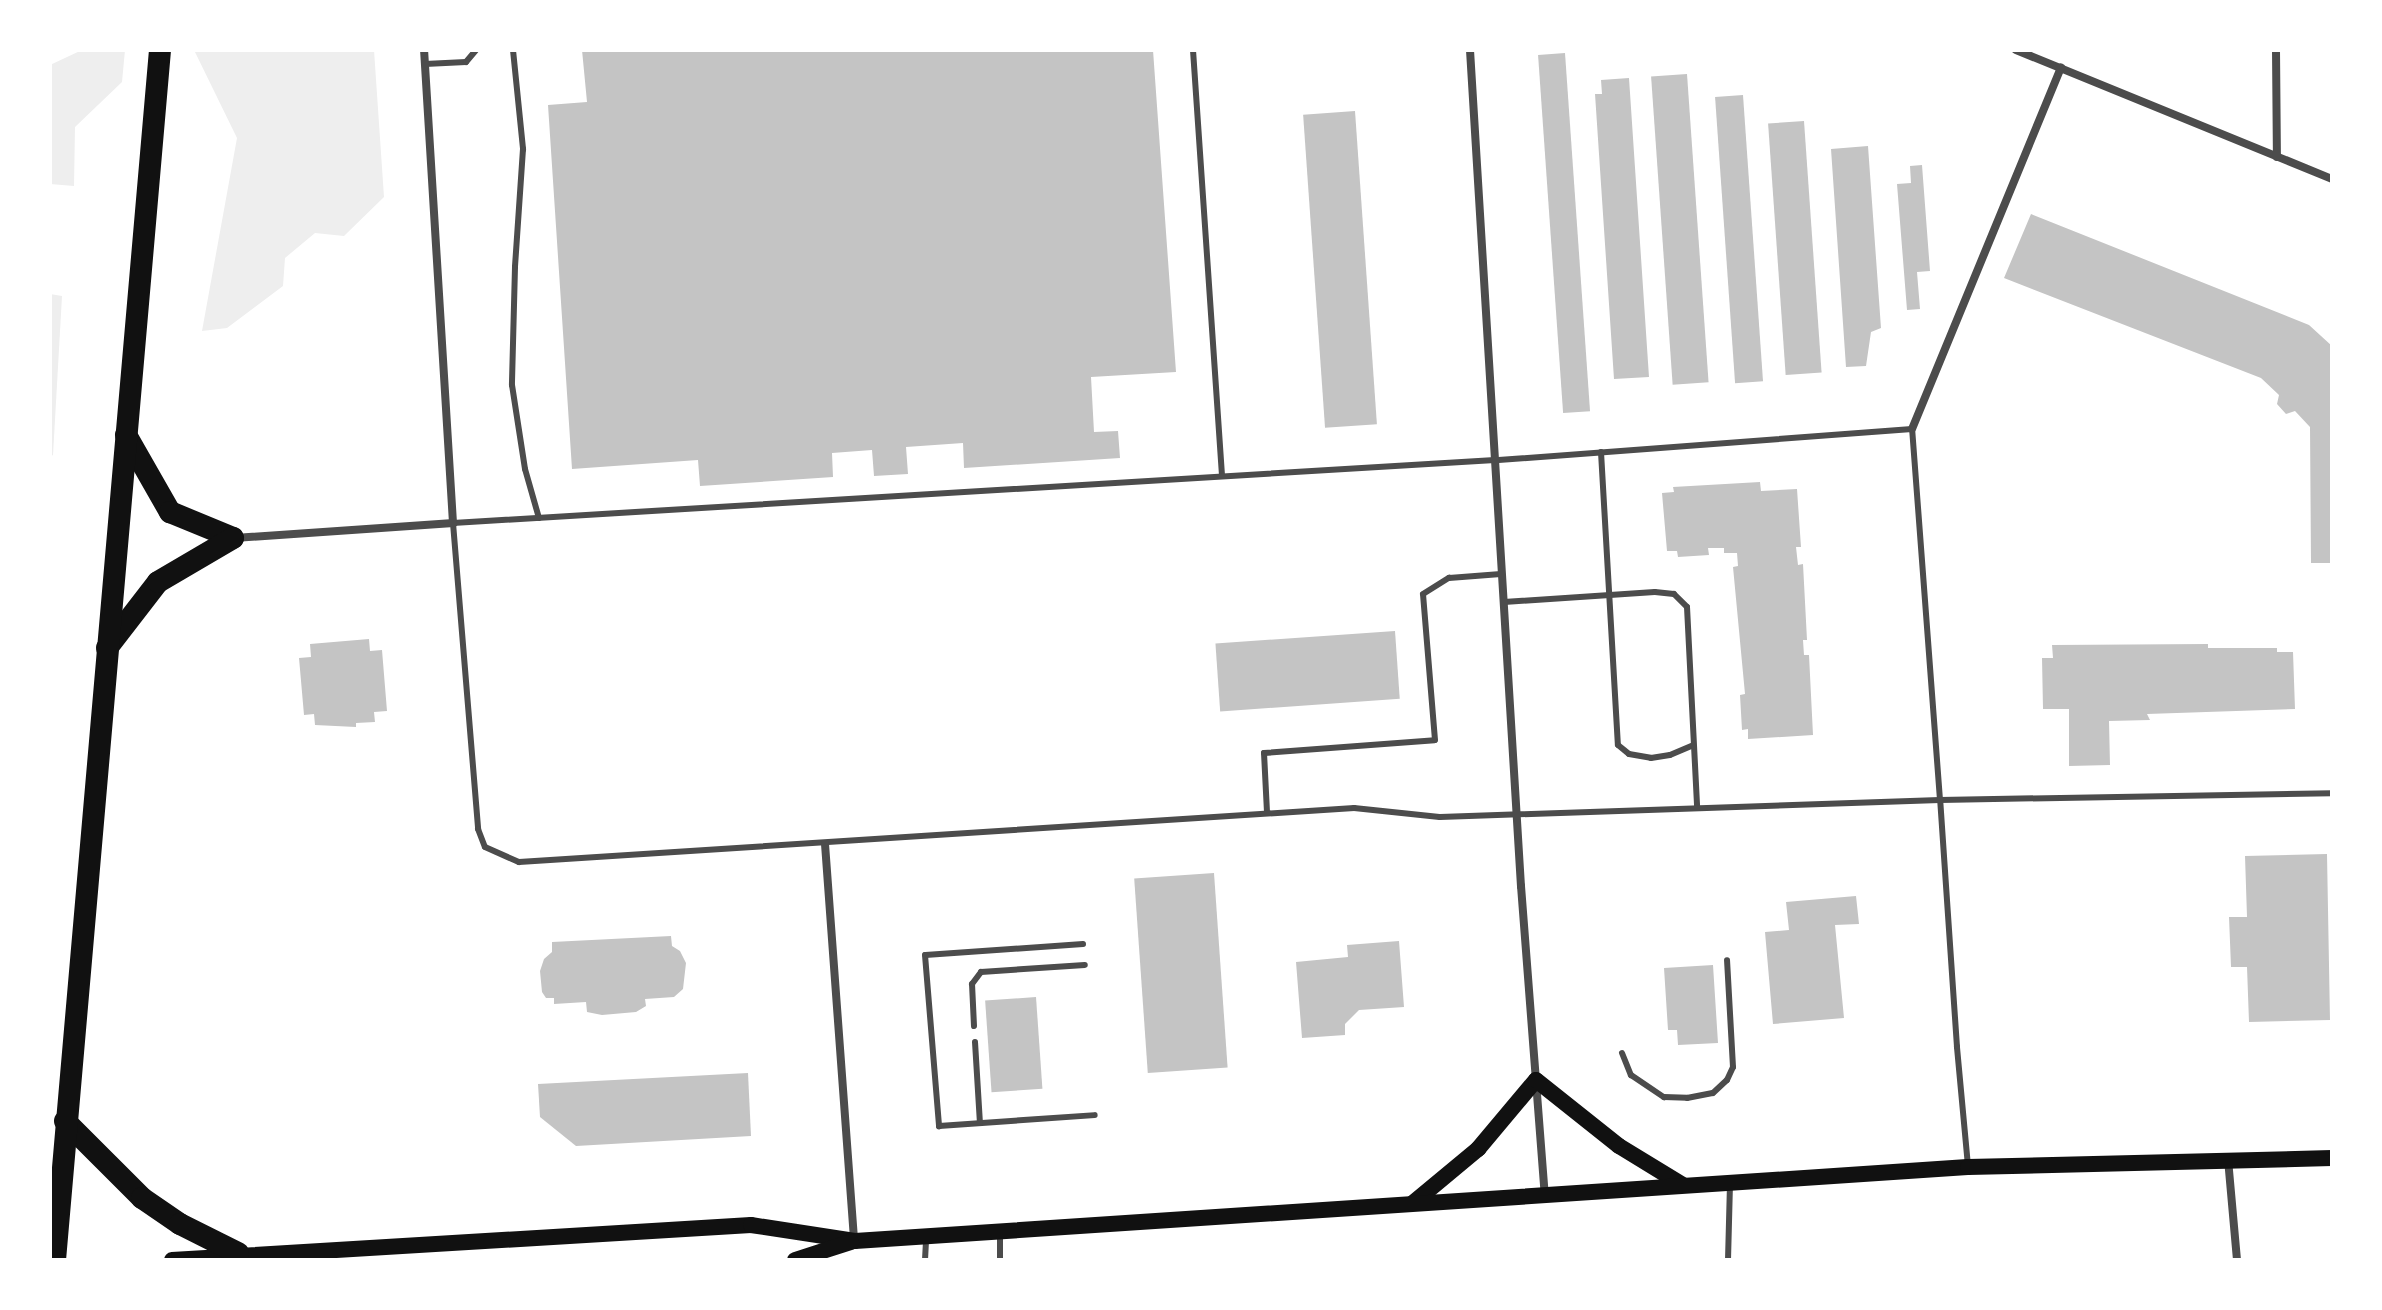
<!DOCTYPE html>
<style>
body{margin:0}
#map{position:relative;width:2382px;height:1310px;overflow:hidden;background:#fff;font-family:"Source Sans 3",sans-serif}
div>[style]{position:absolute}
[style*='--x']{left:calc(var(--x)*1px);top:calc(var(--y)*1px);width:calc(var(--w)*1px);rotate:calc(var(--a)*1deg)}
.green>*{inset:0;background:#eee}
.building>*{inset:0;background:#c4c4c4;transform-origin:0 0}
.service>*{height:6px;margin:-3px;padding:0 3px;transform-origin:3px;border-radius:3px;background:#4c4c4c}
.minor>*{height:8px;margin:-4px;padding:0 4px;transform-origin:4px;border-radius:4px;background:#4c4c4c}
.secondary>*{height:16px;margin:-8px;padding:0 8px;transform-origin:8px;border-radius:8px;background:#111}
.trunk>*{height:22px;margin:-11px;padding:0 11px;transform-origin:11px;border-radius:11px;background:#111}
span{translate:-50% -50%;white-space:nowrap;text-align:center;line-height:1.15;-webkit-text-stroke:6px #fff;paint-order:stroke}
.frame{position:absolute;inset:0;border:52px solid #fff;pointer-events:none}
</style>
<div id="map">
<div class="green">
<i style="clip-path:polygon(82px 50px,125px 50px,122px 82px,75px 127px,74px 186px,50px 184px,50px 65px)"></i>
<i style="clip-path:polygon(194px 50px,374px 50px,384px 197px,344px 236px,315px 233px,285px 258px,283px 286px,227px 328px,202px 331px,237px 138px)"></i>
<i style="clip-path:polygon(50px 294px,62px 296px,53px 455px,50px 457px)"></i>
</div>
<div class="building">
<i style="clip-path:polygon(582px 50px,1153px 50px,1176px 372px,1091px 377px,1094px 432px,1118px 431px,1120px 458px,964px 468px,963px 443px,906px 447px,908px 474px,874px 476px,872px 450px,832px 453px,833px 477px,700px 486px,698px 460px,572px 469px,548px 105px,587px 102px)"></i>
<i style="left:1565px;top:53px;width:359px;height:27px;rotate:86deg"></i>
<i style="left:1687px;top:74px;width:309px;height:36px;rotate:86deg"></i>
<i style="clip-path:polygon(1629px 78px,1649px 377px,1614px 379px,1595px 94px,1602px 94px,1601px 80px)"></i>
<i style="left:1743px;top:95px;width:287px;height:28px;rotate:86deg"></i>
<i style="left:1355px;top:111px;width:314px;height:52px;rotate:86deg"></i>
<i style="left:1804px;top:121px;width:252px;height:36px;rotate:86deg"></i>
<i style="clip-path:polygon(1868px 146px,1881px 328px,1871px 332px,1866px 366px,1846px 367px,1831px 149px)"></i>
<i style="clip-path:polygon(1922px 165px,1930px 271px,1917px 272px,1920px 309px,1907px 310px,1897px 184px,1911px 183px,1910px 166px)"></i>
<i style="clip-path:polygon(2031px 214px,2309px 325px,2332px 346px,2332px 563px,2311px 563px,2310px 427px,2295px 411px,2286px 414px,2277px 404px,2279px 395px,2261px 378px,2004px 278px)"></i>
<i style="clip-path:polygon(1760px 482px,1761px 491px,1797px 489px,1801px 547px,1796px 547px,1798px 565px,1803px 564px,1807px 640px,1803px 640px,1804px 655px,1809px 655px,1813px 735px,1748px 739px,1748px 729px,1742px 730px,1740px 695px,1745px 694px,1733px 567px,1738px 566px,1737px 553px,1724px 553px,1724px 548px,1708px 548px,1709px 555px,1678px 557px,1677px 551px,1667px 551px,1662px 493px,1674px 492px,1673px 487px)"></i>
<i style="left:1395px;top:631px;width:68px;height:180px;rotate:86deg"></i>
<i style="clip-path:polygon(369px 639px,370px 651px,382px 650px,387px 711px,374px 712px,375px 722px,356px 723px,356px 727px,315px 725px,314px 714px,304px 715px,299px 658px,311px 657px,310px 644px)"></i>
<i style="clip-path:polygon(2208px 644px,2208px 648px,2277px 648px,2277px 652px,2293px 652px,2295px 709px,2147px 714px,2150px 720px,2109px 721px,2110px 765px,2069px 766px,2069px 709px,2043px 709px,2042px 658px,2053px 658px,2052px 645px)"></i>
<i style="clip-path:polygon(2327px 854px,2330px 1020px,2249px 1022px,2247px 967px,2231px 967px,2229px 917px,2247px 917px,2245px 856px)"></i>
<i style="left:1214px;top:873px;width:195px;height:80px;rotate:86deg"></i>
<i style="clip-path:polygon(1856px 896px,1859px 924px,1835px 925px,1844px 1018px,1773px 1024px,1765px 932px,1789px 930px,1786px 902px)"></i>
<i style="clip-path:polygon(671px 936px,672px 946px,680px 951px,686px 963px,683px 989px,674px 997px,645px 999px,646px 1006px,636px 1012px,602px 1015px,587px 1012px,586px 1002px,554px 1004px,554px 998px,546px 998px,542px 992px,540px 971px,544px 959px,552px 952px,552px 942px)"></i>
<i style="clip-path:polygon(1399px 941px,1404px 1007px,1359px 1010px,1345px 1024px,1345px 1035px,1302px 1038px,1296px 962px,1348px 957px,1347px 945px)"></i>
<i style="clip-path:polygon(1713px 965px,1718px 1043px,1678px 1045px,1677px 1030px,1668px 1030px,1664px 968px)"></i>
<i style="left:1036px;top:997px;width:92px;height:51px;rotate:86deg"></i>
<i style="clip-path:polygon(748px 1073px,751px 1136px,576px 1146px,540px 1117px,538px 1084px)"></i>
</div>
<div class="service">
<i style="--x:513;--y:50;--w:100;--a:84.2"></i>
<i style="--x:523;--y:149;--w:118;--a:93.9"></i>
<i style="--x:515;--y:267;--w:118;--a:91.5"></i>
<i style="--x:512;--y:385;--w:85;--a:81.2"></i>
<i style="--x:525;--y:469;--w:51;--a:74.1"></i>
<i style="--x:1193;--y:50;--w:427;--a:86.1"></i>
<i style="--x:425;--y:64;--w:41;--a:-2.8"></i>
<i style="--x:466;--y:62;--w:16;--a:-50"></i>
<i style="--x:1601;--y:452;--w:293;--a:86.7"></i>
<i style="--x:1618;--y:745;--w:14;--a:39"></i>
<i style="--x:1629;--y:754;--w:22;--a:10"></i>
<i style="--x:1651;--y:758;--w:19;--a:-9"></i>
<i style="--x:1670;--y:755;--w:25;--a:-23"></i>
<i style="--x:1504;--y:602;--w:151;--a:-3.8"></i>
<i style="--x:1655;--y:592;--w:19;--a:6"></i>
<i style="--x:1674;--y:594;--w:18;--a:45"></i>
<i style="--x:1687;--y:607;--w:200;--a:87.1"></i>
<i style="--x:1267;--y:812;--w:59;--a:-92.9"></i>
<i style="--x:1264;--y:753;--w:171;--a:-4.3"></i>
<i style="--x:1435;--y:740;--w:146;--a:-94.7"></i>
<i style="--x:1423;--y:594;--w:31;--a:-32"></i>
<i style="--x:1449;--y:578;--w:52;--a:-4.4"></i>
<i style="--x:1083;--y:944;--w:158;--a:176"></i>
<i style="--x:925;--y:955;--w:172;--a:85.3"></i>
<i style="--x:939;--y:1126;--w:156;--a:-4"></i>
<i style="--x:974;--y:1026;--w:42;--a:-92.7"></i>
<i style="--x:972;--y:984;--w:15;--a:-53"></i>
<i style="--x:981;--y:972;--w:104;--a:-3.9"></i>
<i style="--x:975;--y:1042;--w:81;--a:86.5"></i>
<i style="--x:1622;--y:1053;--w:24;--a:68"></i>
<i style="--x:1631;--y:1075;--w:40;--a:34"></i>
<i style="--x:1664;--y:1097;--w:23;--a:2"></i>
<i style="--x:1687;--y:1098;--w:26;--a:-11"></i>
<i style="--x:1713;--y:1093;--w:19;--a:-43"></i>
<i style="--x:1727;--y:1080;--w:14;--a:-65"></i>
<i style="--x:1733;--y:1067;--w:107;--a:-93.2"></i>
<i style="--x:1968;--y:1166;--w:120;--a:-95.3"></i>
<i style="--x:1957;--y:1047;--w:248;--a:-93.9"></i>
<i style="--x:1940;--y:800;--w:372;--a:-94.3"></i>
<i style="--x:1912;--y:429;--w:418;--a:175.7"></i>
<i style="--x:1495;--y:460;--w:1044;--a:176.54"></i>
<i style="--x:453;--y:523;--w:307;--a:85.3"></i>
<i style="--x:478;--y:829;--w:19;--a:69"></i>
<i style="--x:485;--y:847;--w:37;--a:24"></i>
<i style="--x:519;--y:862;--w:837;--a:-3.7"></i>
<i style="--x:1354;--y:808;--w:86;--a:6"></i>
<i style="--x:1440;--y:817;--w:500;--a:-1.95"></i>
<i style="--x:1940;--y:800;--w:392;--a:-1"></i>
<i style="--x:925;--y:1260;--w:20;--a:-87"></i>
<i style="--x:1000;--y:1260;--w:28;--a:-90"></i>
<i style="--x:1728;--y:1260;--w:74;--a:-88.5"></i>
</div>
<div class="minor">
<i style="--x:1470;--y:50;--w:838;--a:86.51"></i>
<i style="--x:1521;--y:886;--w:310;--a:85.6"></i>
<i style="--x:2016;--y:50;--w:341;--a:22.2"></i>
<i style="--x:2276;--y:50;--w:107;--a:89.5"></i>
<i style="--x:1912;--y:429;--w:391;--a:-67.6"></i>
<i style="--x:234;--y:538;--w:220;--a:-3.9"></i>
<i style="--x:453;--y:523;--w:474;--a:-93.5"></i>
<i style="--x:825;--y:844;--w:397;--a:85.8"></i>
<i style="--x:2228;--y:1159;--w:101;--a:84.9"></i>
</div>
<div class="secondary">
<i style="--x:1413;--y:1203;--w:85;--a:-39.7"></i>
<i style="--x:1478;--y:1149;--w:90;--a:-50"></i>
<i style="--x:1536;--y:1080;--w:106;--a:38.5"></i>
<i style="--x:1619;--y:1146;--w:75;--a:31.4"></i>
<i style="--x:172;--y:1260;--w:580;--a:-3.46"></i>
<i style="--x:751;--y:1225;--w:105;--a:8.7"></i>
<i style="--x:855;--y:1241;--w:1115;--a:-3.8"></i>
<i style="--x:1968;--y:1167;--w:364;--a:-1.4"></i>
<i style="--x:795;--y:1260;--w:59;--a:-17.8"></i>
</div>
<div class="trunk">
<i style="--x:126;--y:435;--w:89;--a:60.3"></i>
<i style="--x:170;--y:512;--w:68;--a:22.4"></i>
<i style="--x:107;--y:648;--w:83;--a:-52.3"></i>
<i style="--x:158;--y:582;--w:87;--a:-30.4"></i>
<i style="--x:65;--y:1121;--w:109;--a:45"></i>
<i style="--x:142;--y:1198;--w:46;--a:34.4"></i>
<i style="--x:180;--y:1224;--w:65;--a:26.6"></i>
<i style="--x:55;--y:1260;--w:1215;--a:-85.04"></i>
</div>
<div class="frame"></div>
</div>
